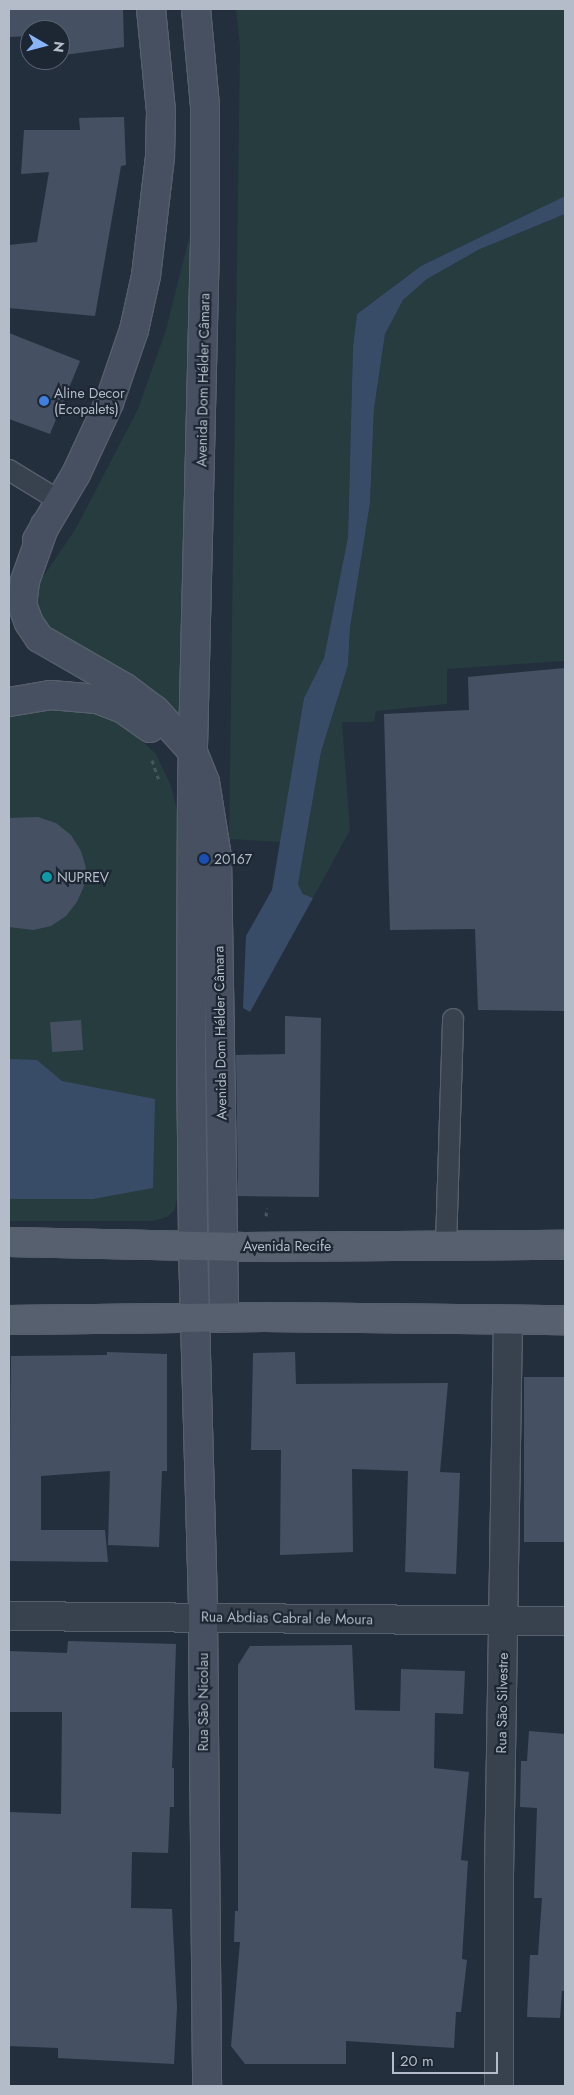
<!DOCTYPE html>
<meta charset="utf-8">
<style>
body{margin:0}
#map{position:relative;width:574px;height:2095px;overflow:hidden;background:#242f3e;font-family:Jost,sans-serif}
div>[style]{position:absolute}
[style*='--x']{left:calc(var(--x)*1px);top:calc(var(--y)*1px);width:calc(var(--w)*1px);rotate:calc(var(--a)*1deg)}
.green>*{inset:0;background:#263c3f}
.water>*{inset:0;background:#394c67}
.building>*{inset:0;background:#455162;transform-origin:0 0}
.path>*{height:3px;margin-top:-1.5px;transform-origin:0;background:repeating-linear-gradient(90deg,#44595c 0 4px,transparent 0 8px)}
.roads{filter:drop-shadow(1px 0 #565f6c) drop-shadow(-1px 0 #565f6c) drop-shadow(0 1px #565f6c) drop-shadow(0 -1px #565f6c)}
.service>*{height:20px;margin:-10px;padding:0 10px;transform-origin:10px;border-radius:10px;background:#38414e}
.minor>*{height:28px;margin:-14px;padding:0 14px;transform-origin:14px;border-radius:14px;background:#38414e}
.secondary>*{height:28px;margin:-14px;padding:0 14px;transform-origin:14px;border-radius:14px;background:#465061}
.primary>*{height:28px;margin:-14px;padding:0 14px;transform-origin:14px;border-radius:14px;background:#56606e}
.dots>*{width:14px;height:14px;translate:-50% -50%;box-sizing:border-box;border:2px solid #1d2633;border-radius:50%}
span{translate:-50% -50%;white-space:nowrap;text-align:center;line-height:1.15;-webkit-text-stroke:4.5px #1d2633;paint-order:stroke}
.street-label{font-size:14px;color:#b4bcc9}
.poi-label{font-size:14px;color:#b4bcc9}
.left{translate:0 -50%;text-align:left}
.frame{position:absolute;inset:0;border:10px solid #b4bcc9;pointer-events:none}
.north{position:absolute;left:20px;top:20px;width:50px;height:50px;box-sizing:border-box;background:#1d2633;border:1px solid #59626f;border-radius:50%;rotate:98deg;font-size:14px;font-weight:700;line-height:20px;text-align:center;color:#b4bcc9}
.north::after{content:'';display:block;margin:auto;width:18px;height:22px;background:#8ab4f8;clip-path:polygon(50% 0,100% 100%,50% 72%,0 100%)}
.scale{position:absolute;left:392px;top:2052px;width:106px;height:22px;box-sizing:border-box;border:2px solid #b4bcc9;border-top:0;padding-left:6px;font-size:15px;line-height:18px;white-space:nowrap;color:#b4bcc9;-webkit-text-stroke:4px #1d2633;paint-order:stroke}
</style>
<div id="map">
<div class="green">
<i style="clip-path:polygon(236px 9px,565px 9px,565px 196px,421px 266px,357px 314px,353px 346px,348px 537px,324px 658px,304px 698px,281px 842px,229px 839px,240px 46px)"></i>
<i style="clip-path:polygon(196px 210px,187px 724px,65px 642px,38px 619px,34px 590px,75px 530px,138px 409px,166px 330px)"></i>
<i style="clip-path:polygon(565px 214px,565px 661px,447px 669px,447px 704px,376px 711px,374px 722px,342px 722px,350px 830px,313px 898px,303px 894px,298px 884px,321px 752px,348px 665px,350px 628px,370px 503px,374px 409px,385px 334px,403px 300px,427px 279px,480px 249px)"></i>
<i style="clip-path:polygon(59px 702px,103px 713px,127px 727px,156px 754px,171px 786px,180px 822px,179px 1191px,174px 1211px,167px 1217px,153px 1221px,9px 1221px,9px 714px)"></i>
</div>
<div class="water">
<i style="clip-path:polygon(565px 196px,565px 214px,480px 249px,427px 279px,403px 300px,385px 334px,374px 409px,370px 503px,350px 628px,348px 665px,321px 752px,298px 884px,303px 894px,313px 898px,250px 1012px,243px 1008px,246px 936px,272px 890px,304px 698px,324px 658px,348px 537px,353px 346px,357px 314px,421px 266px)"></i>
<i style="clip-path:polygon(9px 1059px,37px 1060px,62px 1081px,155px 1099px,153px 1188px,93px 1199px,9px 1199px)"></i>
</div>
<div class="building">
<i style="clip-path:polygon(9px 9px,123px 9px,124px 47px,64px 55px,60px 30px,30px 30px,30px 36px,9px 37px)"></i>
<i style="clip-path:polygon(124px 117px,126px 165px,121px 166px,95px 316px,9px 308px,9px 245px,37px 242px,49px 172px,21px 174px,24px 130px,80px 130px,79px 118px)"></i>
<i style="clip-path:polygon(9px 333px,80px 361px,50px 434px,9px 419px)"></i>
<i style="clip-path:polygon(565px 668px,565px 1011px,478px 1010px,475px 929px,390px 930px,384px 714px,469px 710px,468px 677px)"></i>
<i style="clip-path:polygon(38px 817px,56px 823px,71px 835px,81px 851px,86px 868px,84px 886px,77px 902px,66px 916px,51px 926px,33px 930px,9px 927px,9px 818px)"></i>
<i style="clip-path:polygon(285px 1016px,321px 1018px,319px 1197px,238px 1196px,236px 1055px,285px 1054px)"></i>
<i style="left:81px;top:1020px;width:30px;height:31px;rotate:86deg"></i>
<i style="clip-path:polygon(107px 1352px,167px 1354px,167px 1471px,162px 1471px,159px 1547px,108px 1545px,110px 1471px,41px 1476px,41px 1530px,105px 1530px,108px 1562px,9px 1561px,11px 1356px,107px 1355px)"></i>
<i style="clip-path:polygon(295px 1352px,296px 1384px,448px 1383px,440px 1472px,460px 1473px,456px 1574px,405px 1572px,408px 1471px,352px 1469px,353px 1552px,280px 1555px,281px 1450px,251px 1450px,253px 1353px)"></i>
<i style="left:565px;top:1377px;width:165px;height:41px;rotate:90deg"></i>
<i style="clip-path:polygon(68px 1641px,176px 1644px,172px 1768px,174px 1768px,174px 1807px,170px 1807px,168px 1853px,132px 1852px,131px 1908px,172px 1909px,177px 2007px,174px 2064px,58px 2058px,58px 2048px,9px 2046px,9px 1812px,61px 1814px,62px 1712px,9px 1712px,9px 1651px,67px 1653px)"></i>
<i style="clip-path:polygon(352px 1645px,355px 1710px,400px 1711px,401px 1669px,465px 1671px,463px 1714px,435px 1713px,434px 1768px,469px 1772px,461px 1860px,468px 1861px,462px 1959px,467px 1960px,461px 2012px,456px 2012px,454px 2048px,346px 2041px,346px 2064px,245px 2064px,231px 2046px,240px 1942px,234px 1942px,235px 1911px,238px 1911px,238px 1665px,250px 1646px)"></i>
<i style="clip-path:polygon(529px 1731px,565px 1734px,565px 1991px,562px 1991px,560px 2018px,527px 2017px,530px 1955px,538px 1955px,542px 1898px,534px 1898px,537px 1808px,520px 1807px,521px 1761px,527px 1761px)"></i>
</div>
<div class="path">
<i style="--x:152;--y:760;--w:21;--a:71"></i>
<i style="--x:266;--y:1216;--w:8;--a:-83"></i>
</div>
<div class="roads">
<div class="service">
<i style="--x:9;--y:470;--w:60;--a:31.3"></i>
<i style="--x:446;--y:1245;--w:226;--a:-88.2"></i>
</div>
<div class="minor">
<i style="--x:9;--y:1616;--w:556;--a:0.52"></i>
<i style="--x:499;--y:2086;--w:211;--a:-90"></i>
<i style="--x:499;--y:1875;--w:554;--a:-89.07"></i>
</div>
<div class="secondary">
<i style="--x:196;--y:9;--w:97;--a:84.7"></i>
<i style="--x:205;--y:106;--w:135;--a:90"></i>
<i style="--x:205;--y:241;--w:547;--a:91.36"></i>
<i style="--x:192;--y:788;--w:256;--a:90.2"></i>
<i style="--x:191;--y:1044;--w:203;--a:89.4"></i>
<i style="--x:193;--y:1247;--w:369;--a:88.4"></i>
<i style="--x:203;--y:1616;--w:470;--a:89.5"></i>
<i style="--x:45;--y:525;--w:59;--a:109.7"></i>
<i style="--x:25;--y:581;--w:23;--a:97"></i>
<i style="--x:22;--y:604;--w:20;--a:70"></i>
<i style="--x:29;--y:623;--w:18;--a:56"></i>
<i style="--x:39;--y:638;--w:98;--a:30"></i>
<i style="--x:124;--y:687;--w:39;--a:37"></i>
<i style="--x:155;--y:710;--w:57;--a:47.9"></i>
<i style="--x:193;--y:752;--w:32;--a:68"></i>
<i style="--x:205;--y:782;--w:76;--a:80.9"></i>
<i style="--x:217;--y:857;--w:461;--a:89.1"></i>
<i style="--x:37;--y:540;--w:77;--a:-59.4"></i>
<i style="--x:76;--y:474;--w:78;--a:-65.1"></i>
<i style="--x:109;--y:403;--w:77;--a:-71.1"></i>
<i style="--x:134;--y:330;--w:55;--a:-77.5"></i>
<i style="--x:146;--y:276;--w:121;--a:-83.3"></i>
<i style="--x:160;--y:156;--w:45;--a:-88.7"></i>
<i style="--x:161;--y:111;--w:102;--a:-95.6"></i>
<i style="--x:9;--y:702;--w:43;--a:-9.5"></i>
<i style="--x:51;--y:695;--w:46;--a:5"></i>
<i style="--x:97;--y:699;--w:28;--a:21"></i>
<i style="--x:123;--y:709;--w:33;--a:35"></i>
</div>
<div class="primary">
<i style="--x:9;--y:1242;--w:236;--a:1.2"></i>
<i style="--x:245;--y:1247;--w:320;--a:-0.4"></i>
<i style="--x:9;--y:1320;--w:255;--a:-0.7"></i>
<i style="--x:264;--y:1317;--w:301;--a:0.6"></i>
</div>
</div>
<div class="dots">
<i style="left:44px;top:401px;background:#3f7fe0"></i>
<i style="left:204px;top:859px;background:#1a4fb4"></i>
<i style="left:47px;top:877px;background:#0f9aa8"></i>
</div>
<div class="street-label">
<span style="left:203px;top:380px;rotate:-89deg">Avenida Dom Hélder Câmara</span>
<span style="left:220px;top:1033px;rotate:-91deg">Avenida Dom Hélder Câmara</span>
<span style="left:287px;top:1246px">Avenida Recife</span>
<span style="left:287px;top:1618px;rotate:1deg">Rua Abdias Cabral de Moura</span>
<span style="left:203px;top:1702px;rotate:-90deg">Rua São Nicolau</span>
<span style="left:502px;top:1703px;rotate:-89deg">Rua São Silvestre</span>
</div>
<div class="poi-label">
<span class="left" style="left:54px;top:401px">Aline Decor<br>(Ecopalets)</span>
<span class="left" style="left:214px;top:859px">20167</span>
<span class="left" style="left:57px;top:877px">NUPREV</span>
</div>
<div class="frame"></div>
<div class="north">N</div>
<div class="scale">20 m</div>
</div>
